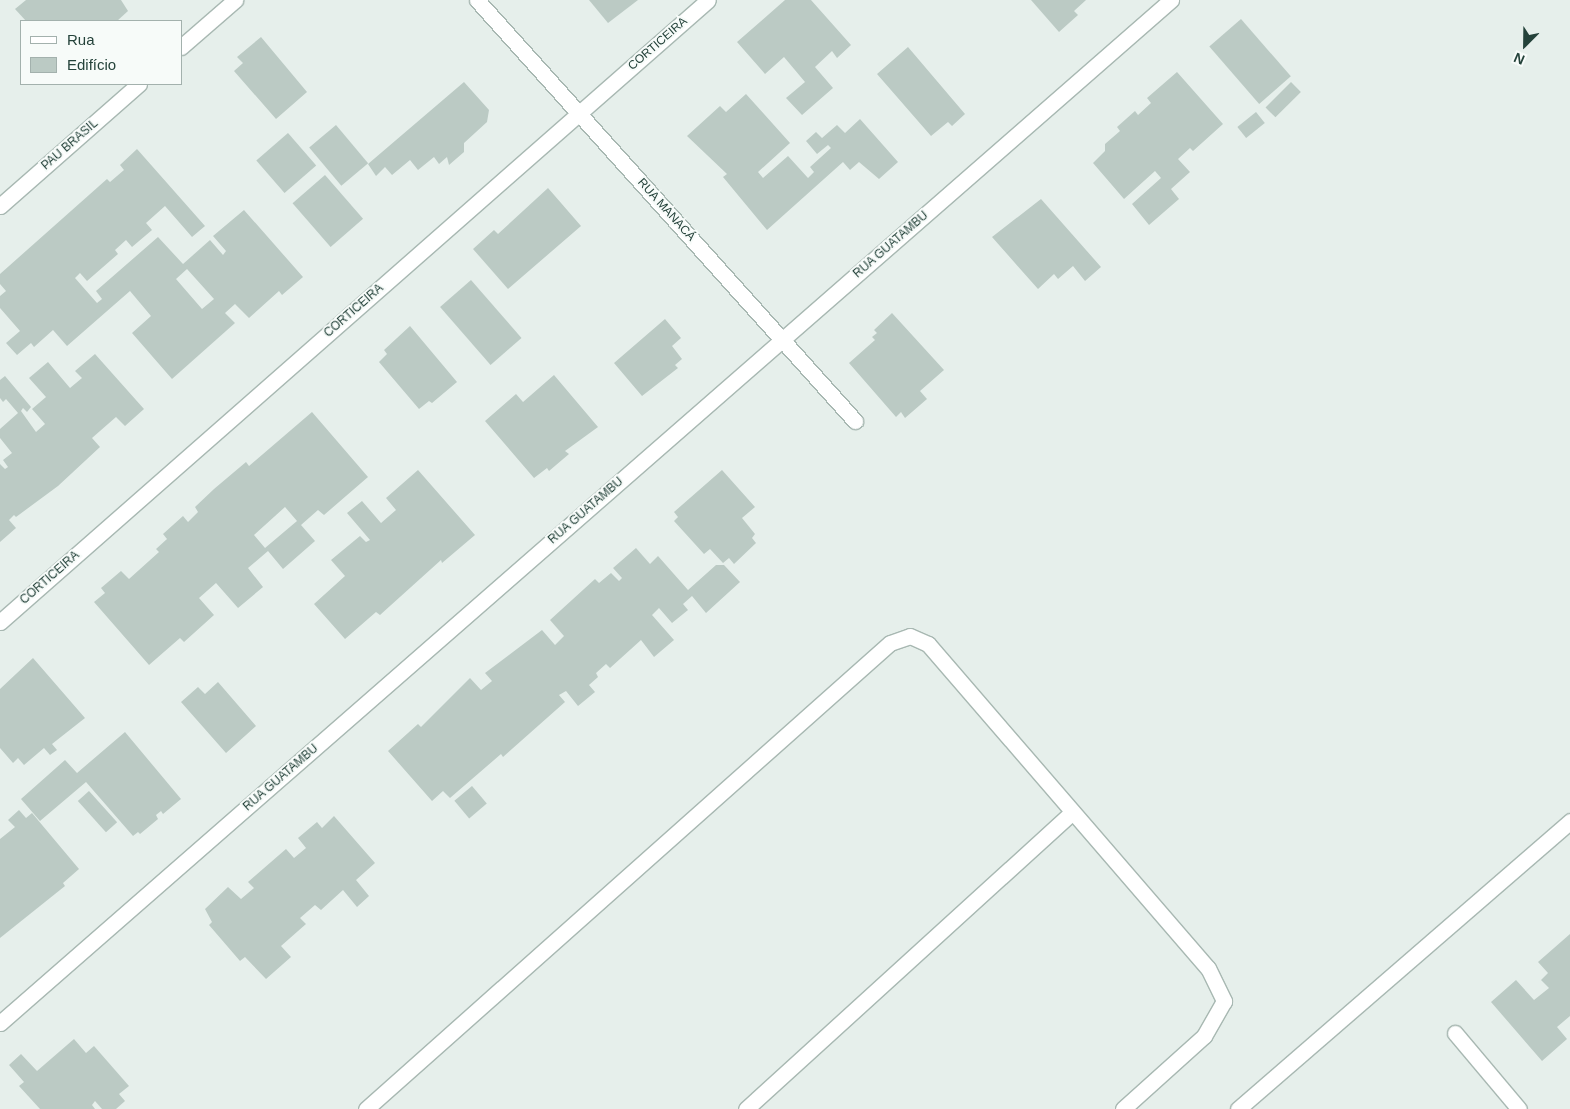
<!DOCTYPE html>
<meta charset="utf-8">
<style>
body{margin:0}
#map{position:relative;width:1570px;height:1109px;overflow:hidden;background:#e6efeb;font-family:Arial,sans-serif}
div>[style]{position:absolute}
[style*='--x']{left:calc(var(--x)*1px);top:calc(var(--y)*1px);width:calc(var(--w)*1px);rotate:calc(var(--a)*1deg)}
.building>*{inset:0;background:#bbcac4;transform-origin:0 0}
.roads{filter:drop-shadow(1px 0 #a8b8b2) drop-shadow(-1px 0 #a8b8b2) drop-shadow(0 1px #a8b8b2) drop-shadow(0 -1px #a8b8b2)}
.lane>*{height:15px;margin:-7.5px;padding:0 7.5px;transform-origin:7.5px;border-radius:7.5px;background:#fff}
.street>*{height:15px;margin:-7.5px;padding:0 7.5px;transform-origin:7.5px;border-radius:7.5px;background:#fff}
span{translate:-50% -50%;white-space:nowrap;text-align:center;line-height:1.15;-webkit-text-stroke:4px #f7fbf9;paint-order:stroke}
.street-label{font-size:12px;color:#24423a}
.legend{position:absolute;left:20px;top:20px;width:162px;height:65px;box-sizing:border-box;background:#f7fbf9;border:1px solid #a3b1ad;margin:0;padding:6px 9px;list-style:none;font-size:15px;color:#24423a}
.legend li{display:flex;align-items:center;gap:10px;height:25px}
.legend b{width:25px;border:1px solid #a3b1ad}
.north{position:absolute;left:1500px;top:20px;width:50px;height:50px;-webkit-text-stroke:4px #f7fbf9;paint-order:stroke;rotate:203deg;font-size:14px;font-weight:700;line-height:20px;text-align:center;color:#24423a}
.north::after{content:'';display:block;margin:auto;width:18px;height:22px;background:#24423a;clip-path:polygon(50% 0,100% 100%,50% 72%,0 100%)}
</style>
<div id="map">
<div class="building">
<i style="clip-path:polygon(26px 0,121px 0,128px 11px,117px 21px,26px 21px,15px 9px)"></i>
<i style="clip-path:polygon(589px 0,638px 0,608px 23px)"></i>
<i style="clip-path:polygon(785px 0,811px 0,851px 45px,837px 58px,832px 51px,815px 67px,833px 88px,802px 115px,786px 98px,805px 82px,784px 57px,765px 74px,737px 42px)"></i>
<i style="clip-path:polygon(1031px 0,1086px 0,1074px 11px,1078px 15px,1059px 32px)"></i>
<i style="left:1241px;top:19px;width:76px;height:42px;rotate:49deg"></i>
<i style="clip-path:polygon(261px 37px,307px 92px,276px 119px,234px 71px,243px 63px,237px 57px)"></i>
<i style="clip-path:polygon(908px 47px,965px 114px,952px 126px,948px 122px,931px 136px,877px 74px)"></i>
<i style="clip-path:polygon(1177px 72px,1223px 124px,1193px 151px,1190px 148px,1178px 159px,1190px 172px,1171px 189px,1179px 199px,1149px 225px,1132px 204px,1161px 178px,1155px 171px,1124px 199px,1093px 163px,1105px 151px,1105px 144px,1120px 131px,1117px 127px,1135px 111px,1138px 115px,1151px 103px,1147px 98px)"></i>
<i style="clip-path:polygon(464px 82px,489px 110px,487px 122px,464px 143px,464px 152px,449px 165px,447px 157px,439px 164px,434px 157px,418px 170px,410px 160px,392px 175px,385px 167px,376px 176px,368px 164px)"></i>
<i style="left:1291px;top:82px;width:14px;height:36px;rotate:45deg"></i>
<i style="clip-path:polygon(746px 94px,790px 143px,758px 172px,763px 178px,788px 156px,808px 178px,814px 172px,810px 167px,831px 148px,828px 145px,817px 154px,806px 141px,816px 132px,822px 138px,837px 125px,845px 133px,860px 119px,898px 162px,879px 179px,859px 162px,850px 170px,843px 162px,767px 230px,723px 177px,727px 174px,687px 136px,720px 106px,726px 112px)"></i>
<i style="left:1256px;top:112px;width:14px;height:24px;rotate:51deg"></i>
<i style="left:336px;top:125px;width:50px;height:35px;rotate:50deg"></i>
<i style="left:288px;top:133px;width:43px;height:42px;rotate:49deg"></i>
<i style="clip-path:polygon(evenodd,137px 149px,205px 226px,192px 237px,165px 206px,146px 223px,152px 230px,132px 247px,126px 240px,115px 250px,118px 254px,87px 281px,80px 273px,75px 278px,97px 303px,102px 299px,96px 291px,158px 237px,183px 264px,210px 240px,223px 255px,226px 251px,213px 236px,244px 210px,303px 277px,282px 295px,279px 291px,249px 318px,235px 304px,225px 313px,235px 323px,172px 379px,132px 333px,151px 316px,130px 291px,67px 346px,53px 330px,34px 347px,31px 343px,17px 355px,6px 343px,20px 331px,0 308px,0 296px,6px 291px,0 284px,0 274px,107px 179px,110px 182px,124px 170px,120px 165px,137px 149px,187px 269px,214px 299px,202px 309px,176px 279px,187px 269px)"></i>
<i style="left:325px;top:175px;width:58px;height:43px;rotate:49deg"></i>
<i style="clip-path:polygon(548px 188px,581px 226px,508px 289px,473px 249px,494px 230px,498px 234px)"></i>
<i style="clip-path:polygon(1041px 199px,1101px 267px,1085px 281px,1073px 266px,1058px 279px,1054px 274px,1038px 289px,992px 237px)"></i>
<i style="left:471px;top:280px;width:77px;height:41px;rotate:49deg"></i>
<i style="clip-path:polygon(892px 313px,944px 370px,920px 391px,927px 399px,905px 418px,901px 412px,896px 417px,849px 363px,875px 340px,872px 337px,877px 333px,874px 330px)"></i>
<i style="clip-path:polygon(665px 319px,681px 338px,672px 346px,682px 359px,675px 365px,678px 368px,642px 396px,614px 363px)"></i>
<i style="clip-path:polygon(410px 326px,457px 382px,432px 403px,429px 401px,419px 409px,379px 362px,387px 354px,384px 350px)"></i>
<i style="clip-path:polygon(95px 354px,144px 409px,125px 426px,116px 417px,92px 438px,100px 447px,58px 486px,16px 517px,14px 515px,9px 520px,16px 528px,0 542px,0 464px,5px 469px,8px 467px,3px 460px,12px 453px,0 438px,0 429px,18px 413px,6px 399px,3px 402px,0 398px,0 380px,5px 376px,31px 407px,27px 412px,23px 408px,21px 411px,36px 432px,45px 424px,32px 409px,46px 397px,29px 378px,48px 362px,70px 388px,82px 378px,75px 371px)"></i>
<i style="clip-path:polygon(554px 375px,598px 427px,565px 451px,569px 454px,549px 471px,547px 468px,534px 478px,485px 421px,516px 394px,523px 402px)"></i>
<i style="clip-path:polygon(evenodd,312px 412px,368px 477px,324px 515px,318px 510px,301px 525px,315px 541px,283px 569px,268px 551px,248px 568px,263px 587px,238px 608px,216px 583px,199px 598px,214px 615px,184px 642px,180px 638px,149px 665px,94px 602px,105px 593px,101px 588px,121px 571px,129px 579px,159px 552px,156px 549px,167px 539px,163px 534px,183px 516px,188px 522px,198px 512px,195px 507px,214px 489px,246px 462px,249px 466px,312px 412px,285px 507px,297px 521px,265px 548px,254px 535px,285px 507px)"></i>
<i style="clip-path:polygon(418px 470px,475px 535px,442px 563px,441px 560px,380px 615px,376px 612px,345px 639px,314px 604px,345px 576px,331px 560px,360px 536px,366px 542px,370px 540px,347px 513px,362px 501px,381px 523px,396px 510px,386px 498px)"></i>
<i style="clip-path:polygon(722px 470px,755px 507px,742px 518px,755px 534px,752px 538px,756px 543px,734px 564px,729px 558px,723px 563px,710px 549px,704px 554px,674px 521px,678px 517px,674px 512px)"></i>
<i style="clip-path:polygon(636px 548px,650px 564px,658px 556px,688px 590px,716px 565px,724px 565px,740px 582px,706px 613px,692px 596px,683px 604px,688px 610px,672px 623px,659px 608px,652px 615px,674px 640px,654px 657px,641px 640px,610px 668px,606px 664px,596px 673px,598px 677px,589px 685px,595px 692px,578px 706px,566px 691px,559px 695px,565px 702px,503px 757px,501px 754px,450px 798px,443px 791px,432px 801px,388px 751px,418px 724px,421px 727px,470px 678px,481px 690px,492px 681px,485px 673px,542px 630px,555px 645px,564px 636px,550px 620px,595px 579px,599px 583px,611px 573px,619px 581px,622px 578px,613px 568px)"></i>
<i style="clip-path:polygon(33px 658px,85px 718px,52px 744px,57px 750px,50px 755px,44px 748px,24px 765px,18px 758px,13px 763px,0 748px,0 689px)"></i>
<i style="clip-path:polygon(218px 682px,256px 726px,226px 753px,181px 702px,198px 687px,205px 694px)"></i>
<i style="clip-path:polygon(125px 732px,181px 799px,163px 814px,161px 811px,156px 815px,158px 819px,140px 834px,138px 832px,133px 836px,86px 782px,40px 821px,21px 799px,65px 760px,77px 773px)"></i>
<i style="left:472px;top:786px;width:23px;height:23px;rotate:50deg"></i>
<i style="left:89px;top:791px;width:42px;height:15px;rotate:48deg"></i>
<i style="clip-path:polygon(19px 810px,26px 818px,32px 813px,79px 869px,63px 883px,65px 886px,0 938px,0 839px,15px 827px,8px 820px)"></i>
<i style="clip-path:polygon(334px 816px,375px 863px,356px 880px,369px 896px,357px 907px,343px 890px,321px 910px,315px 905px,300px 918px,306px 924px,281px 946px,291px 957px,266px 979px,245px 957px,240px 961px,209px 925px,212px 922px,205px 909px,228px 887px,241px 899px,254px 888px,248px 882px,286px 849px,294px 858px,306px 848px,298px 838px,317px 822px,322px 828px)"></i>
<i style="clip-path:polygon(1570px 934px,1570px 1016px,1557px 1027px,1567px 1039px,1542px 1061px,1491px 1002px,1516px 980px,1534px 1000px,1549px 988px,1541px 980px,1548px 973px,1538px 962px)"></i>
<i style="clip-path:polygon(74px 1039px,86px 1053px,94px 1046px,129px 1086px,119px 1094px,125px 1101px,116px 1109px,102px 1109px,95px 1101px,92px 1105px,95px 1109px,40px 1109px,19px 1086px,24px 1082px,9px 1065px,21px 1054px,37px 1071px)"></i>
</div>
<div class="roads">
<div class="lane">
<i style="--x:1455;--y:1033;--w:99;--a:49.9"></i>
</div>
<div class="street">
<i style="--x:477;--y:0;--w:566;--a:48.08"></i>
<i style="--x:181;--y:47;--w:72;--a:-41"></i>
<i style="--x:0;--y:206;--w:185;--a:-41.3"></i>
<i style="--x:0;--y:622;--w:942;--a:-41.3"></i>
<i style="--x:0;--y:1023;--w:1555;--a:-41.14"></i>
<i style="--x:366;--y:1109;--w:701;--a:-41.65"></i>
<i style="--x:890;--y:643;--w:21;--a:-19"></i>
<i style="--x:910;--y:636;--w:20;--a:24"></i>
<i style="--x:928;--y:644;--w:428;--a:49.2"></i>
<i style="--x:1208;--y:968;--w:37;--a:64"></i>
<i style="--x:1224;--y:1001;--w:40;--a:119.7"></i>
<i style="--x:1204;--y:1036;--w:109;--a:138"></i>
<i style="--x:746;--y:1109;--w:440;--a:-42.3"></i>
<i style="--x:1238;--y:1109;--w:440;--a:-40.9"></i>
</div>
</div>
<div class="street-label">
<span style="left:658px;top:44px;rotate:-41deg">CORTICEIRA</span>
<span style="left:70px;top:145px;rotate:-41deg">PAU BRASIL</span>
<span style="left:666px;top:210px;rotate:48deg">RUA MANACÁ</span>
<span style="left:891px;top:245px;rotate:-41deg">RUA GUATAMBU</span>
<span style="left:354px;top:311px;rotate:-41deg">CORTICEIRA</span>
<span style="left:586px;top:511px;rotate:-41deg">RUA GUATAMBU</span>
<span style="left:50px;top:578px;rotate:-41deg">CORTICEIRA</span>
<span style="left:281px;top:778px;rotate:-41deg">RUA GUATAMBU</span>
</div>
<ul class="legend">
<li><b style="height:6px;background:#fff"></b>Rua</li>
<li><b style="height:14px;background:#bbcac4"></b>Edifício</li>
</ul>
<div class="north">N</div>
</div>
